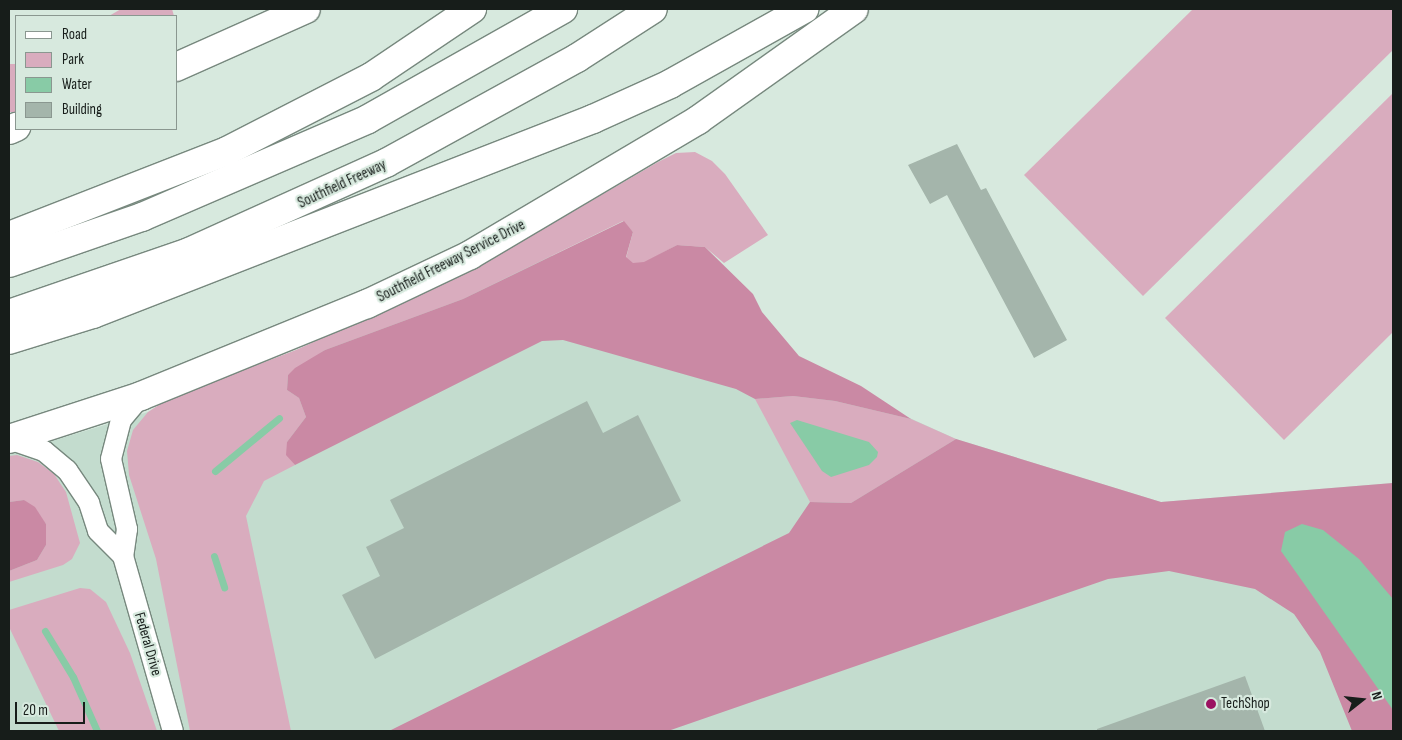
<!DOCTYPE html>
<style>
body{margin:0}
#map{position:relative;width:1402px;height:740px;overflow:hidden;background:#d7e9de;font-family:"Sofia Sans Condensed",sans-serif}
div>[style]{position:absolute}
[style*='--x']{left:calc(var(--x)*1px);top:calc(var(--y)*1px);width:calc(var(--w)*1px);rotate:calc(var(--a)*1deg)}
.built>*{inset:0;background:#c3dcce}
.green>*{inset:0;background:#d9acbe;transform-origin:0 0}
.forest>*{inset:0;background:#ca89a4}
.water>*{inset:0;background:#88cba6}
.stream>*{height:7px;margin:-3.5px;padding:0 3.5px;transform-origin:3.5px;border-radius:3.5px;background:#88cba6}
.building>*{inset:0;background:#a4b5ab}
.roads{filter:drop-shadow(1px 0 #77887e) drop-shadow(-1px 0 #77887e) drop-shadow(0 1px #77887e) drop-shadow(0 -1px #77887e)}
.street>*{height:20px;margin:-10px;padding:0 10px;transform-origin:10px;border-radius:10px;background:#fff}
.secondary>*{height:28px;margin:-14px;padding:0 14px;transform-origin:14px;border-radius:14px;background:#fff}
.highway>*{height:28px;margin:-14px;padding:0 14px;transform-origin:14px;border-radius:14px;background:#fff}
.dots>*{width:14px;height:14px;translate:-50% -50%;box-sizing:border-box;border:2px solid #d7e9de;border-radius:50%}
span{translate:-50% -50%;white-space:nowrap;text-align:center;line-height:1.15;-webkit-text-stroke:4.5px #d7e9de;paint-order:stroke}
.street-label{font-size:15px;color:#171d1a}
.poi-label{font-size:15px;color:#171d1a}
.left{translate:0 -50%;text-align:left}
.frame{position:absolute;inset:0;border:10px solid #171d1a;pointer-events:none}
.legend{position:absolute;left:15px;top:15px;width:162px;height:115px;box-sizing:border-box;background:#d7e9de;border:1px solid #8a9790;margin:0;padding:6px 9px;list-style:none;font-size:15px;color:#171d1a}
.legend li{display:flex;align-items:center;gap:10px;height:25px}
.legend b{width:25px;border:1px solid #8a9790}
.north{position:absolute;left:1337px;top:675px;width:50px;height:50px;-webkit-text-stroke:4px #d7e9de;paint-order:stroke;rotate:74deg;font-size:14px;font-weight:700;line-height:20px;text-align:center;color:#171d1a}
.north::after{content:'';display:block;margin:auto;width:18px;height:22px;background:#171d1a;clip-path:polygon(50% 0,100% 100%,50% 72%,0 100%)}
.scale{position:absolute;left:15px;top:702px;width:70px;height:22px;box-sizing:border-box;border:2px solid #171d1a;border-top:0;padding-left:6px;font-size:15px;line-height:18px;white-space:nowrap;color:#171d1a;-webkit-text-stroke:4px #d7e9de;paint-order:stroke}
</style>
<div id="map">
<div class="built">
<i style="clip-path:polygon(541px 251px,956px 439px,1161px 502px,1393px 483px,1393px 731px,9px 731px,9px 454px,191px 399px)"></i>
</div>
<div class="green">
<i style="clip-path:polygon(121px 9px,172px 9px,174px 16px,109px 16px)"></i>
<i style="clip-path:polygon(1193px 9px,1393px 9px,1393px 50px,1143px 296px,1024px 175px)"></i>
<i style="left:16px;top:64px;width:48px;height:7px;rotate:90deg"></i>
<i style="clip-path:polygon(1393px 93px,1393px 332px,1284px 440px,1165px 318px)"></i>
<i style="clip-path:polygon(695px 152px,712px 161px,725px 174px,768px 235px,724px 263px,705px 247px,677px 245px,644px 263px,633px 264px,626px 258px,633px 232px,623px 221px,463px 299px,325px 350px,288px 375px,287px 390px,299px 398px,306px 417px,287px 442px,287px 455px,295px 465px,264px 481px,246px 516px,291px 731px,190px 731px,156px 559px,129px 475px,127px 451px,133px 430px,148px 412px,168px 399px,296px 350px,421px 293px,541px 230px,658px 162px,676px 153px)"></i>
<i style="clip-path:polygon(793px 396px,835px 401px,911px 419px,956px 439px,851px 503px,810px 502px,755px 399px)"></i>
<i style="clip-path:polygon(17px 455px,38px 462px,54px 474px,66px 492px,80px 543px,72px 559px,63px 565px,9px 582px,9px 571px,37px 560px,46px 545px,46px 524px,24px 500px,9px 502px,9px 456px)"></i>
<i style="clip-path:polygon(80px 588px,90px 589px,106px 602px,130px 653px,157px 731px,59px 731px,10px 629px,9px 610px)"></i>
</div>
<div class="forest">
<i style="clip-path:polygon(624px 221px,633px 232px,626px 257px,633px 263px,644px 262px,677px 245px,705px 247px,753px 294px,762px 312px,799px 356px,861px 386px,911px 419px,835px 401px,793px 396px,755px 399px,736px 389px,563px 340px,542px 341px,295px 465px,286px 455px,287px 442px,306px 417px,299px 398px,287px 390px,288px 375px,295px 368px,325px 350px,463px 299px)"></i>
<i style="clip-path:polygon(956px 439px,1161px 502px,1393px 483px,1393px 731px,1352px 731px,1320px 652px,1294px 614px,1255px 589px,1169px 571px,1108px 579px,668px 731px,389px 731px,789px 533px,810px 502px,851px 503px)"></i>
<i style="clip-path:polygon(24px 500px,35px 507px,46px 524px,46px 545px,37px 560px,9px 571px,9px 502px)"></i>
</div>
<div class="water">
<i style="clip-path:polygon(797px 420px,869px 442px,878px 452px,877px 457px,869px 465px,831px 477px,822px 471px,790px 423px)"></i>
<i style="clip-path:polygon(1302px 524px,1323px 530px,1359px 559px,1393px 599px,1393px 710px,1281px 551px,1285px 532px)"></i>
</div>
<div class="stream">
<i style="--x:215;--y:471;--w:83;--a:-39.6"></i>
<i style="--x:214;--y:556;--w:33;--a:72"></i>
<i style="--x:45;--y:631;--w:54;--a:58.7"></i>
<i style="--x:73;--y:677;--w:59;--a:66"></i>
</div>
<div class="building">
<i style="clip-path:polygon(957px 144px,981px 190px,986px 188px,1067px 340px,1034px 358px,947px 195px,930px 204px,908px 165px)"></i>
<i style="clip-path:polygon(587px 401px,603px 433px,638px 415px,681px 501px,375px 659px,342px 595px,380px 576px,366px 547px,404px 528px,390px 500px)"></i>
<i style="clip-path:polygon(1245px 676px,1265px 731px,1097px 731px,1097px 729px)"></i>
</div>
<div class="roads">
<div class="street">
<i style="--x:141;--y:396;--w:31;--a:130"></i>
<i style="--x:121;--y:420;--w:40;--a:104.4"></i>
<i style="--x:111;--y:459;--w:72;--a:77.1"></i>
<i style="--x:127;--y:529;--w:27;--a:98"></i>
<i style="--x:123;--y:556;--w:182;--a:74.1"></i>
<i style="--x:9;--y:439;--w:37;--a:19"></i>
<i style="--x:44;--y:451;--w:30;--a:40"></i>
<i style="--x:67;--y:470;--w:40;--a:56"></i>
<i style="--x:89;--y:503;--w:29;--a:72"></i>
<i style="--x:98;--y:531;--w:35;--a:45"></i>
</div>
<div class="secondary">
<i style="--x:176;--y:67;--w:142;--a:-24"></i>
<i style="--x:9;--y:130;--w:8;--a:-23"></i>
<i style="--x:9;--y:439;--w:139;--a:-18"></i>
<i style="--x:141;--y:396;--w:244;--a:-22.2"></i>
<i style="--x:367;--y:304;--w:114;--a:-25.4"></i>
<i style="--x:470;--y:255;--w:265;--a:-30.6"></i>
<i style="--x:698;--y:120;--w:191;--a:-35.4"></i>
</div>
<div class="highway">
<i style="--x:9;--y:236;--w:234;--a:-21.3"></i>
<i style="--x:227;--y:151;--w:162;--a:-27.2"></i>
<i style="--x:371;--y:77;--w:122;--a:-34"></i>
<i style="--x:9;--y:263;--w:141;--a:-19.1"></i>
<i style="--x:142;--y:217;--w:246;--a:-23.4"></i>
<i style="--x:368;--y:119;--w:224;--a:-29.4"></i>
<i style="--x:9;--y:314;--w:190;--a:-19"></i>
<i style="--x:189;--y:252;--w:216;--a:-24.3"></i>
<i style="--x:386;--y:163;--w:218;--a:-28.8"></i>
<i style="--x:577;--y:58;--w:90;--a:-32.8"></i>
<i style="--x:9;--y:340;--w:88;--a:-17.2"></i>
<i style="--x:93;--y:314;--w:537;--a:-21.31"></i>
<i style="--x:593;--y:119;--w:85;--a:-24.4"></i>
<i style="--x:670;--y:84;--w:154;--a:-29.2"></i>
</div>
</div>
<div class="dots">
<i style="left:1211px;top:704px;background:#9b1161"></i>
</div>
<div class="street-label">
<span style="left:342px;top:184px;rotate:-25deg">Southfield Freeway</span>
<span style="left:451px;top:261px;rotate:-27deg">Southfield Freeway Service Drive</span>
<span style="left:148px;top:644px;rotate:74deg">Federal Drive</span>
</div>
<div class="poi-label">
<span class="left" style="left:1221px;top:704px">TechShop</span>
</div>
<div class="frame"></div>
<ul class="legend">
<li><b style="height:6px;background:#fff"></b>Road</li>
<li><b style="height:14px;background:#d9acbe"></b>Park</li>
<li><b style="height:14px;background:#88cba6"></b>Water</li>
<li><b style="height:14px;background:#a4b5ab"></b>Building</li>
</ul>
<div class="north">N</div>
<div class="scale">20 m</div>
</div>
